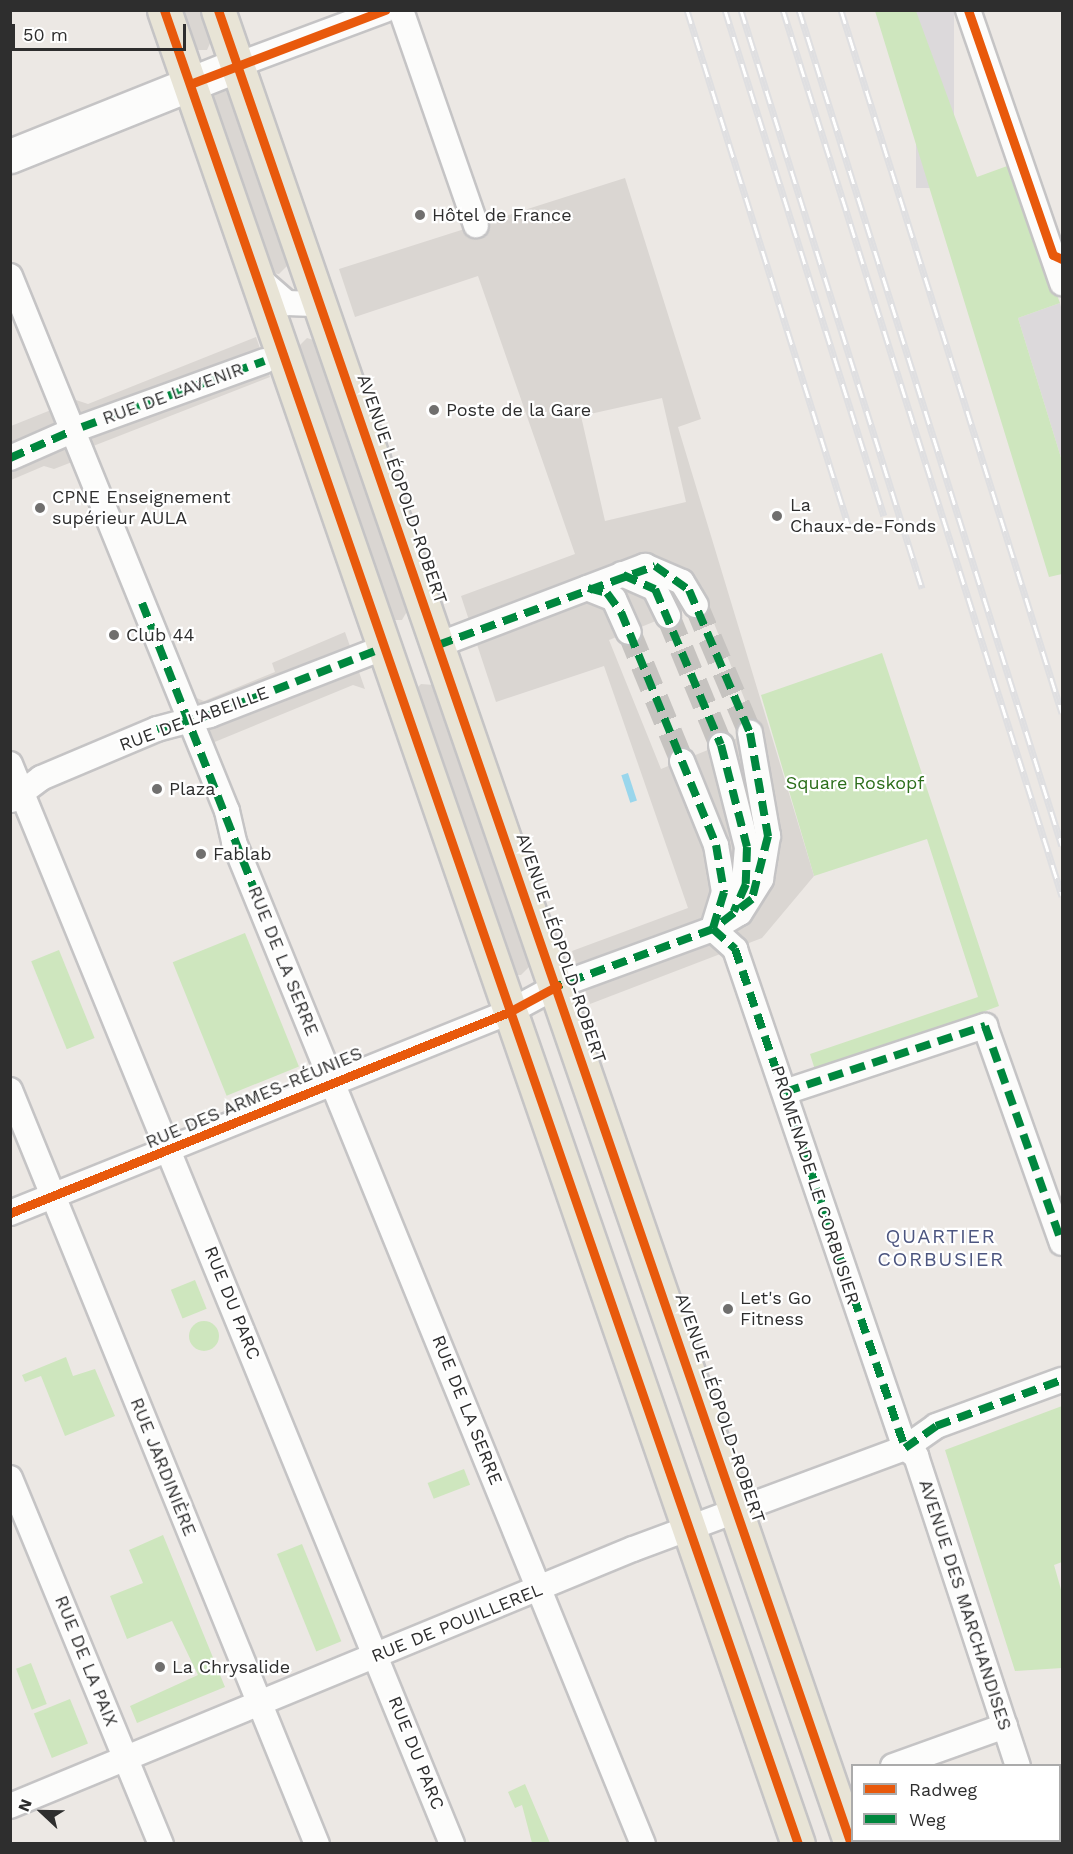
<!DOCTYPE html>
<meta charset="utf-8">
<style>
body{margin:0}
#map{position:relative;width:1073px;height:1854px;overflow:hidden;background:#ece8e4;font-family:"Work Sans",sans-serif}
div>[style]{position:absolute}
[style*='--x']{left:calc(var(--x)*1px);top:calc(var(--y)*1px);width:calc(var(--w)*1px);rotate:calc(var(--a)*1deg)}
.industrial>*{inset:0;background:#dcd9db;transform-origin:0 0}
.green>*{inset:0;background:#cee6be;transform-origin:0 0}
.round{border-radius:50%}
.plaza>*{inset:0;background:#dad6d2}
.water>*{inset:0;background:#99d6ec;transform-origin:0 0}
.street-tunnel>*{height:24px;margin-top:-12px;transform-origin:0;background:repeating-linear-gradient(90deg,#c6c3c0 0 24px,transparent 0 36px)}
.roads{filter:drop-shadow(2px 0 #c5c4c5) drop-shadow(-2px 0 #c5c4c5) drop-shadow(0 2px #c5c4c5) drop-shadow(0 -2px #c5c4c5)}
.street>*{height:24px;margin:-12px;padding:0 12px;transform-origin:12px;border-radius:12px;background:#fcfcfb}
.secondary>*{height:33px;margin:-16.5px;padding:0 16.5px;transform-origin:16.5px;border-radius:16.5px;background:#fcfcfb}
.primary>*{height:33px;margin:-16.5px;padding:0 16.5px;transform-origin:16.5px;border-radius:16.5px;background:#e8e4d6}
.rail>*{height:7px;margin-top:-3.5px;transform-origin:0;background:repeating-linear-gradient(90deg,#fff 0 14px,#dfdfe1 0 28px);box-sizing:border-box;border-block:2px solid #dfdfe1}
.quiet>*{height:8px;margin-top:-4px;transform-origin:0;background:repeating-linear-gradient(90deg,#00873e 0 15px,transparent 0 23px)}
.cycleway>*{height:9px;margin:-4.5px;padding:0 4.5px;transform-origin:4.5px;border-radius:4.5px;background:#e8590c}
.dots>*{width:16px;height:16px;translate:-50% -50%;box-sizing:border-box;border:3px solid #fff;border-radius:50%}
span{translate:-50% -50%;white-space:nowrap;text-align:center;line-height:1.15;-webkit-text-stroke:4.5px #fff;paint-order:stroke}
.poi-label{font-size:18px;color:#2e2e2e}
.left{translate:0 -50%;text-align:left}
.street-label{font-size:18px;color:#2e2e2e}
.park-label{font-size:18px;color:#2c6e1b}
.neighbourhood-label{font-size:20px;color:#4d5680;letter-spacing:1.5px}
.frame{position:absolute;inset:0;border:12px solid #2e2e2e;pointer-events:none}
.legend{position:absolute;left:851px;top:1764px;width:210px;height:78px;box-sizing:border-box;background:#fff;border:2px solid #ababab;margin:0;padding:8px 10px;list-style:none;font-size:18px;color:#2e2e2e}
.legend li{display:flex;align-items:center;gap:12px;height:30px}
.legend b{width:30px;border:2px solid #ababab}
.north{position:absolute;left:12px;top:1782px;width:60px;height:60px;-webkit-text-stroke:4px #fff;paint-order:stroke;rotate:292deg;font-size:16px;font-weight:700;line-height:24px;text-align:center;color:#2e2e2e}
.north::after{content:'';display:block;margin:auto;width:21px;height:27px;background:#2e2e2e;clip-path:polygon(50% 0,100% 100%,50% 72%,0 100%)}
.scale{position:absolute;left:12px;top:24px;width:174px;height:27px;box-sizing:border-box;border:3px solid #2e2e2e;border-top:0;padding-left:8px;font-size:18px;line-height:21px;white-space:nowrap;color:#2e2e2e;-webkit-text-stroke:4px #fff;paint-order:stroke}
</style>
<div id="map">
<div class="industrial">
<i style="left:916px;top:11px;width:38px;height:177px"></i>
<i style="clip-path:polygon(1060px 303px,1062px 311px,1062px 461px,1018px 318px)"></i>
</div>
<div class="green">
<i style="clip-path:polygon(875px 11px,916px 11px,977px 177px,1010px 165px,1060px 303px,1018px 318px,1062px 461px,1062px 574px,1049px 577px)"></i>
<i style="clip-path:polygon(882px 653px,999px 1006px,816px 1073px,810px 1054px,978px 997px,927px 839px,814px 876px,761px 695px)"></i>
<i style="left:245px;top:933px;width:144px;height:78px;rotate:68deg"></i>
<i style="left:59px;top:950px;width:95px;height:30px;rotate:68deg"></i>
<i style="left:195px;top:1280px;width:31px;height:26px;rotate:68deg"></i>
<i class="round" style="left:189px;top:1321px;width:30px;height:30px"></i>
<i style="clip-path:polygon(66px 1357px,73px 1376px,95px 1369px,115px 1416px,65px 1436px,41px 1376px,25px 1382px,22px 1375px)"></i>
<i style="clip-path:polygon(1062px 1406px,1062px 1562px,1054px 1565px,1062px 1593px,1062px 1668px,1015px 1671px,945px 1450px)"></i>
<i style="left:464px;top:1469px;width:17px;height:39px;rotate:69deg"></i>
<i style="clip-path:polygon(163px 1535px,225px 1687px,137px 1723px,130px 1706px,198px 1675px,172px 1621px,127px 1639px,110px 1596px,143px 1583px,129px 1550px)"></i>
<i style="left:302px;top:1544px;width:105px;height:27px;rotate:68deg"></i>
<i style="left:31px;top:1663px;width:44px;height:16px;rotate:69deg"></i>
<i style="left:70px;top:1699px;width:48px;height:39px;rotate:68deg"></i>
<i style="clip-path:polygon(525px 1784px,550px 1843px,532px 1843px,522px 1805px,515px 1808px,508px 1792px)"></i>
</div>
<div class="plaza">
<i style="clip-path:polygon(177px 11px,202px 11px,212px 39px,207px 50px,193px 50px)"></i>
<i style="clip-path:polygon(222px 86px,229px 90px,289px 264px,279px 274px,272px 273px,209px 93px)"></i>
<i style="clip-path:polygon(evenodd,625px 178px,701px 419px,678px 427px,814px 876px,762px 938px,590px 1004px,572px 951px,688px 908px,604px 666px,496px 702px,461px 596px,575px 554px,478px 276px,355px 317px,339px 269px,625px 178px,662px 398px,686px 502px,605px 521px,581px 416px,662px 398px,625px 178px,705px 601px,757px 730px,661px 769px,609px 640px,705px 601px)"></i>
<i style="clip-path:polygon(256px 337px,270px 377px,83px 450px,85px 457px,54px 469px,44px 466px,11px 480px,11px 426px,76px 400px,88px 404px)"></i>
<i style="clip-path:polygon(307px 338px,317px 341px,409px 608px,402px 620px,390px 620px,296px 349px)"></i>
<i style="clip-path:polygon(345px 632px,365px 689px,353px 685px,200px 748px,194px 697px,204px 701px,275px 672px,272px 663px)"></i>
<i style="clip-path:polygon(421px 684px,434px 685px,531px 965px,521px 975px,514px 975px,415px 690px)"></i>
</div>
<div class="water">
<i style="left:628px;top:773px;width:29px;height:7px;rotate:72deg"></i>
</div>
<div class="street-tunnel">
<i style="--x:696;--y:605;--w:139;--a:67.1"></i>
<i style="--x:668;--y:616;--w:139;--a:67.7"></i>
<i style="--x:629;--y:632;--w:139;--a:67.7"></i>
</div>
<div class="roads">
<div class="street">
<i style="--x:401;--y:10;--w:228;--a:70.8"></i>
<i style="--x:968;--y:10;--w:289;--a:71"></i>
<i style="--x:237;--y:65;--w:158;--a:-20.4"></i>
<i style="--x:10;--y:276;--w:577;--a:67.92"></i>
<i style="--x:227;--y:811;--w:32;--a:77"></i>
<i style="--x:234;--y:842;--w:1082;--a:67.8"></i>
<i style="--x:257;--y:277;--w:40;--a:41"></i>
<i style="--x:287;--y:303;--w:33;--a:2"></i>
<i style="--x:82;--y:427;--w:194;--a:-19.9"></i>
<i style="--x:10;--y:458;--w:62;--a:-23.7"></i>
<i style="--x:622;--y:574;--w:36;--a:24"></i>
<i style="--x:655;--y:589;--w:30;--a:64"></i>
<i style="--x:587;--y:588;--w:29;--a:22"></i>
<i style="--x:614;--y:599;--w:36;--a:66"></i>
<i style="--x:438;--y:645;--w:222;--a:-20.9"></i>
<i style="--x:645;--y:566;--w:40;--a:23.4"></i>
<i style="--x:682;--y:582;--w:27;--a:59"></i>
<i style="--x:721;--y:745;--w:105;--a:75.7"></i>
<i style="--x:747;--y:847;--w:46;--a:95"></i>
<i style="--x:682;--y:761;--w:91;--a:68"></i>
<i style="--x:716;--y:845;--w:48;--a:80.3"></i>
<i style="--x:724;--y:892;--w:39;--a:107"></i>
<i style="--x:10;--y:764;--w:1167;--a:67.74"></i>
<i style="--x:12;--y:800;--w:36;--a:-37"></i>
<i style="--x:41;--y:778;--w:126;--a:-22.9"></i>
<i style="--x:157;--y:729;--w:55;--a:-14.8"></i>
<i style="--x:210;--y:715;--w:186;--a:-21.2"></i>
<i style="--x:713;--y:929;--w:30;--a:42"></i>
<i style="--x:735;--y:949;--w:527;--a:71.19"></i>
<i style="--x:10;--y:1090;--w:814;--a:67.85"></i>
<i style="--x:785;--y:1092;--w:211;--a:-18.3"></i>
<i style="--x:985;--y:1026;--w:230;--a:70.5"></i>
<i style="--x:10;--y:1213;--w:538;--a:-21.94"></i>
<i style="--x:509;--y:1012;--w:55;--a:-28.4"></i>
<i style="--x:557;--y:986;--w:166;--a:-20.1"></i>
<i style="--x:713;--y:929;--w:31;--a:-31"></i>
<i style="--x:740;--y:913;--w:40;--a:-58"></i>
<i style="--x:761;--y:879;--w:44;--a:-80.8"></i>
<i style="--x:768;--y:836;--w:105;--a:-99.9"></i>
<i style="--x:905;--y:1448;--w:14;--a:36"></i>
<i style="--x:916;--y:1456;--w:326;--a:71.8"></i>
<i style="--x:10;--y:1478;--w:396;--a:67.6"></i>
<i style="--x:893;--y:1766;--w:119;--a:-19.7"></i>
<i style="--x:10;--y:1806;--w:674;--a:-22.42"></i>
<i style="--x:633;--y:1549;--w:290;--a:-20.4"></i>
<i style="--x:905;--y:1448;--w:38;--a:-35"></i>
<i style="--x:936;--y:1426;--w:134;--a:-20.1"></i>
<i style="--x:1043;--y:1840;--w:4;--a:76"></i>
</div>
<div class="secondary">
<i style="--x:10;--y:156;--w:245;--a:-21.8"></i>
</div>
<div class="primary">
<i style="--x:164;--y:10;--w:1940;--a:70.93"></i>
<i style="--x:218;--y:10;--w:1940;--a:70.96"></i>
</div>
</div>
<div class="rail">
<i style="--x:687;--y:10;--w:539;--a:72.61"></i>
<i style="--x:725;--y:10;--w:530;--a:72.56"></i>
<i style="--x:741;--y:10;--w:606;--a:72.61"></i>
<i style="--x:783;--y:10;--w:929;--a:72.52"></i>
<i style="--x:799;--y:10;--w:876;--a:72.54"></i>
<i style="--x:841;--y:10;--w:737;--a:72.55"></i>
</div>
<div class="quiet">
<i style="--x:82;--y:427;--w:194;--a:-19.9"></i>
<i style="--x:10;--y:458;--w:62;--a:-23.7"></i>
<i style="--x:623;--y:575;--w:35;--a:24"></i>
<i style="--x:655;--y:589;--w:169;--a:67.1"></i>
<i style="--x:721;--y:745;--w:105;--a:75.7"></i>
<i style="--x:747;--y:847;--w:37;--a:92"></i>
<i style="--x:746;--y:884;--w:30;--a:114"></i>
<i style="--x:588;--y:588;--w:20;--a:15"></i>
<i style="--x:607;--y:593;--w:24;--a:54"></i>
<i style="--x:621;--y:612;--w:252;--a:67.8"></i>
<i style="--x:716;--y:845;--w:48;--a:80.3"></i>
<i style="--x:724;--y:892;--w:39;--a:107"></i>
<i style="--x:142;--y:603;--w:304;--a:68.6"></i>
<i style="--x:438;--y:645;--w:231;--a:-20"></i>
<i style="--x:655;--y:566;--w:42;--a:35.2"></i>
<i style="--x:689;--y:590;--w:155;--a:66.9"></i>
<i style="--x:750;--y:733;--w:105;--a:80.1"></i>
<i style="--x:768;--y:836;--w:65;--a:104.3"></i>
<i style="--x:752;--y:899;--w:49;--a:142.4"></i>
<i style="--x:713;--y:929;--w:166;--a:159.9"></i>
<i style="--x:157;--y:729;--w:55;--a:-14.8"></i>
<i style="--x:210;--y:715;--w:186;--a:-21.2"></i>
<i style="--x:713;--y:929;--w:30;--a:42"></i>
<i style="--x:735;--y:949;--w:527;--a:71.19"></i>
<i style="--x:905;--y:1448;--w:38;--a:-35"></i>
<i style="--x:936;--y:1426;--w:134;--a:-20.1"></i>
<i style="--x:785;--y:1092;--w:211;--a:-18.3"></i>
<i style="--x:985;--y:1026;--w:230;--a:70.5"></i>
</div>
<div class="cycleway">
<i style="--x:164;--y:10;--w:1940;--a:70.93"></i>
<i style="--x:218;--y:10;--w:1940;--a:70.96"></i>
<i style="--x:968;--y:10;--w:259;--a:70.9"></i>
<i style="--x:1053;--y:255;--w:10;--a:24"></i>
<i style="--x:190;--y:84;--w:209;--a:-20.8"></i>
<i style="--x:10;--y:1213;--w:538;--a:-21.94"></i>
<i style="--x:509;--y:1012;--w:55;--a:-28.4"></i>
</div>
<div class="dots">
<i style="left:420px;top:215px;background:#706f6e"></i>
<i style="left:434px;top:410px;background:#706f6e"></i>
<i style="left:40px;top:508px;background:#706f6e"></i>
<i style="left:777px;top:516px;background:#706f6e"></i>
<i style="left:114px;top:635px;background:#706f6e"></i>
<i style="left:157px;top:789px;background:#706f6e"></i>
<i style="left:201px;top:854px;background:#706f6e"></i>
<i style="left:728px;top:1309px;background:#706f6e"></i>
<i style="left:160px;top:1667px;background:#706f6e"></i>
</div>
<div class="poi-label">
<span class="left" style="left:432px;top:215px">Hôtel de France</span>
<span class="left" style="left:446px;top:410px">Poste de la Gare</span>
<span class="left" style="left:52px;top:508px">CPNE Enseignement<br>supérieur AULA</span>
<span class="left" style="left:790px;top:516px">La<br>Chaux-de-Fonds</span>
<span class="left" style="left:126px;top:635px">Club 44</span>
<span class="left" style="left:169px;top:789px">Plaza</span>
<span class="left" style="left:213px;top:854px">Fablab</span>
<span class="left" style="left:740px;top:1309px">Let's Go<br>Fitness</span>
<span class="left" style="left:172px;top:1667px">La Chrysalide</span>
</div>
<div class="street-label">
<span style="left:173px;top:394px;rotate:-20deg">RUE DE L'AVENIR</span>
<span style="left:402px;top:489px;rotate:71deg">AVENUE LÉOPOLD-ROBERT</span>
<span style="left:194px;top:719px;rotate:-20deg">RUE DE L'ABEILLE</span>
<span style="left:561px;top:948px;rotate:71deg">AVENUE LÉOPOLD-ROBERT</span>
<span style="left:283px;top:961px;rotate:68deg">RUE DE LA SERRE</span>
<span style="left:254px;top:1098px;rotate:-23deg">RUE DES ARMES-RÉUNIES</span>
<span style="left:815px;top:1185px;rotate:72deg">PROMENADE LE CORBUSIER</span>
<span style="left:232px;top:1303px;rotate:68deg">RUE DU PARC</span>
<span style="left:720px;top:1408px;rotate:71deg">AVENUE LÉOPOLD-ROBERT</span>
<span style="left:467px;top:1410px;rotate:68deg">RUE DE LA SERRE</span>
<span style="left:163px;top:1467px;rotate:68deg">RUE JARDINIÈRE</span>
<span style="left:965px;top:1605px;rotate:72deg">AVENUE DES MARCHANDISES</span>
<span style="left:457px;top:1623px;rotate:-22deg">RUE DE POUILLEREL</span>
<span style="left:86px;top:1661px;rotate:68deg">RUE DE LA PAIX</span>
<span style="left:416px;top:1753px;rotate:68deg">RUE DU PARC</span>
</div>
<div class="park-label">
<span style="left:855px;top:783px">Square Roskopf</span>
</div>
<div class="neighbourhood-label">
<span style="left:941px;top:1248px">QUARTIER<br>CORBUSIER</span>
</div>
<div class="frame"></div>
<ul class="legend">
<li><b style="height:8px;background:#e8590c"></b>Radweg</li>
<li><b style="height:8px;background:#00873e"></b>Weg</li>
</ul>
<div class="north">N</div>
<div class="scale">50 m</div>
</div>
